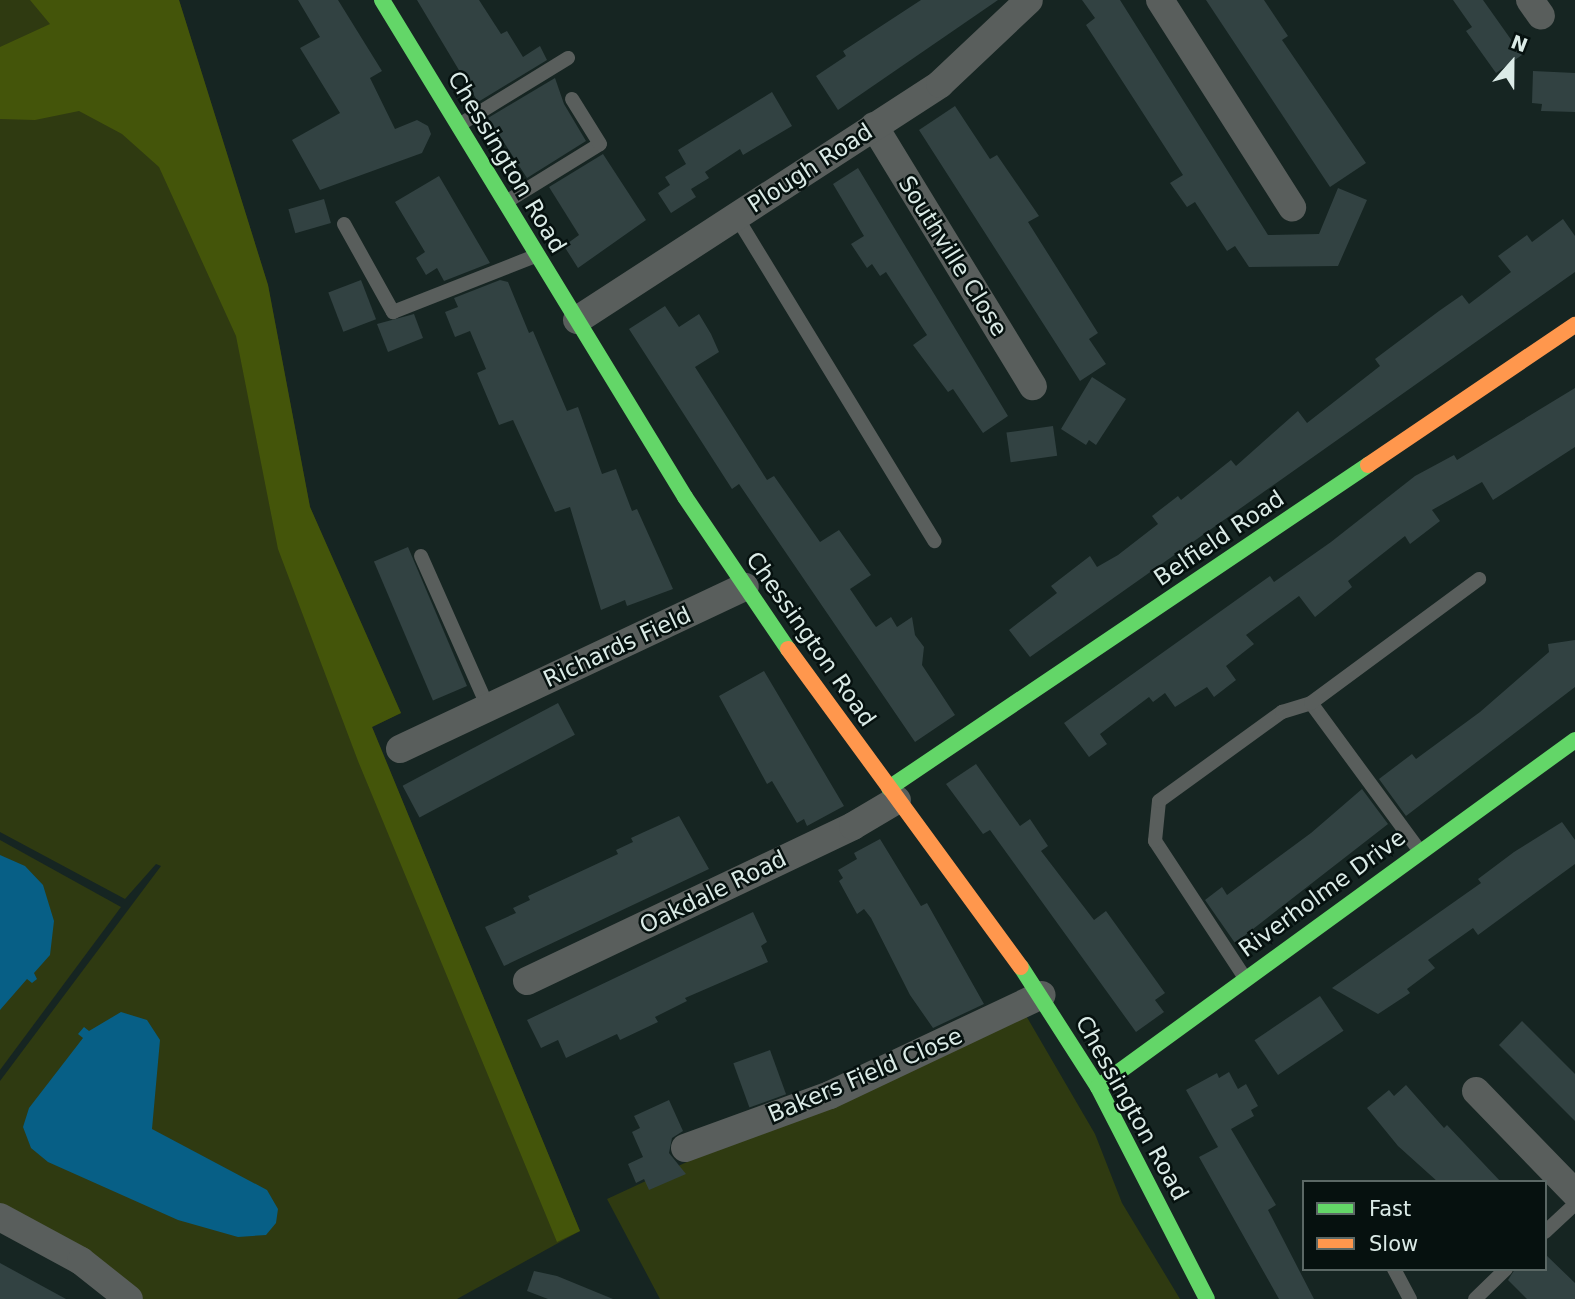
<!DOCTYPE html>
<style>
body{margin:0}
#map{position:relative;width:1575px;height:1299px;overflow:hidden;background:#162522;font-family:"DejaVu Sans",sans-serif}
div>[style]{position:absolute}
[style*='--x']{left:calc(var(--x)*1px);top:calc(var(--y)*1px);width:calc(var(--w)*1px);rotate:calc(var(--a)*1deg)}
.green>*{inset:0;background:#2f3a11}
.forest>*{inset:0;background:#44550a}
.water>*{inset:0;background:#075f86}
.building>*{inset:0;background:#324242;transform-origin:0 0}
.lane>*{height:14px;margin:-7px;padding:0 7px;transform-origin:7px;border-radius:7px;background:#595e5c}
.street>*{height:28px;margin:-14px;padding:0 14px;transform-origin:14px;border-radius:14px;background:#595e5c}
.fast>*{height:16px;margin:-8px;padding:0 8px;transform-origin:8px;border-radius:8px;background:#63d668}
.slow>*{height:16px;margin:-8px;padding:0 8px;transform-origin:8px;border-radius:8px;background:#ff974d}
span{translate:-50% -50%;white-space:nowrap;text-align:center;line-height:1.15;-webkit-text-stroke:5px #06110f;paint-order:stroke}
.street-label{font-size:23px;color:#dbebe7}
.legend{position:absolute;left:1302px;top:1180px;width:245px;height:91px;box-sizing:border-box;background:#06110f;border:2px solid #5b6865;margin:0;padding:9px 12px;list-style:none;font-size:21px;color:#dbebe7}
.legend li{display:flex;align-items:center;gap:14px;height:35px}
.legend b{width:35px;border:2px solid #5b6865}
.north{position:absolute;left:1477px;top:28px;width:70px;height:70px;-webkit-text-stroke:5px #06110f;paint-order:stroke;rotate:21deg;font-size:19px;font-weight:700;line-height:28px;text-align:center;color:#dbebe7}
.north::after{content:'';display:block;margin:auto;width:24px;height:32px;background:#dbebe7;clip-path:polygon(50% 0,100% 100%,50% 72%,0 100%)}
</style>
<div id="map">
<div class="green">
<i style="clip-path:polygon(0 0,179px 0,268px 285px,310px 507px,401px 713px,372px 727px,580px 1231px,457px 1299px,140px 1299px,0 1209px,0 1081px,161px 866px,156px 864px,125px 899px,0 832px)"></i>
<i style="clip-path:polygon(0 840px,121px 907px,0 1070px)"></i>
<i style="clip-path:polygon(1021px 1007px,1095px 1134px,1122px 1203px,1180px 1299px,660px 1299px,607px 1199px)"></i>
</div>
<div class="forest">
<i style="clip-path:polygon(30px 0,179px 0,268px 285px,310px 507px,401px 713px,372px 727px,580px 1231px,557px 1242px,358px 761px,278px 549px,236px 336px,159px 167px,122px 134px,79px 111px,35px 120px,0 119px,0 47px,50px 24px)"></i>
</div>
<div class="water">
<i style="clip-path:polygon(0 855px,25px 866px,43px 885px,54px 921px,50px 955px,34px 973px,37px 979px,32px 983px,27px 979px,0 1010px)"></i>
<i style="clip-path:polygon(121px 1012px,147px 1020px,160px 1040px,152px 1129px,267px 1190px,278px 1209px,276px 1223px,266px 1235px,238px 1237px,178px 1220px,48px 1162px,31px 1148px,23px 1127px,29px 1108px,83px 1038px,78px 1034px,84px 1027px,89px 1031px)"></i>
</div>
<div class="building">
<i style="clip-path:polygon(298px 0,338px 0,382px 71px,370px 78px,395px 129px,417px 120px,428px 126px,431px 134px,422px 153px,320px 190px,292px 140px,340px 113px,300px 48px,320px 37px)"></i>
<i style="clip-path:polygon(417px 0,479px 0,501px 34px,507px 31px,523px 57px,540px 46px,547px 60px,478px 102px)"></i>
<i style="clip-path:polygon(921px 0,998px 0,838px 110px,816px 76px,846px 56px,843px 51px)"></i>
<i style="clip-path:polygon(1082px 0,1120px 0,1268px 235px,1319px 234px,1338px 188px,1367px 200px,1338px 266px,1249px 267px,1235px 246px,1227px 251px,1195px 202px,1187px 207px,1170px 183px,1183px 175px,1086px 25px,1095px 18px)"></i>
<i style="clip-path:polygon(1206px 0,1264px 0,1288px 36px,1282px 40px,1366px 163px,1330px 187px)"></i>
<i style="clip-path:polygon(1453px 0,1483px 0,1522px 55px,1496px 73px,1466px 31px,1472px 27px)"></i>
<i style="clip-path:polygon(1533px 71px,1575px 73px,1575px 112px,1541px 111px,1542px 104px,1532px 103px)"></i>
<i style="clip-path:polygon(555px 78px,564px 104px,586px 141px,527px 178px,488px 118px)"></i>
<i style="clip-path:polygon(772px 92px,792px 126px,743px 155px,740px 149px,705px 172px,709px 178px,691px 189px,696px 197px,671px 213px,658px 193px,670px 185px,665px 177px,686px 164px,678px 150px)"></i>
<i style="clip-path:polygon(955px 106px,990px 159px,997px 155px,1039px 216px,1028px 222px,1098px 333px,1089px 339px,1106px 364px,1080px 381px,919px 130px)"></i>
<i style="clip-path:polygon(603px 154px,646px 220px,578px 268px,564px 246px,579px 235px,549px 187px)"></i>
<i style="clip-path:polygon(858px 168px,1008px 416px,983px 433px,953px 389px,948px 392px,913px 345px,927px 335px,886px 272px,880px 276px,872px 264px,867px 268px,851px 244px,864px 236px,833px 184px)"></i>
<i style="clip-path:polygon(439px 176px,490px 263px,444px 281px,437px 268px,426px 275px,416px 258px,425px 252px,395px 202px)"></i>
<i style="left:324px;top:199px;width:25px;height:37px;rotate:74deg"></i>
<i style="clip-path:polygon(1563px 219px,1575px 236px,1575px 272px,1030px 657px,1009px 630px,1057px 593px,1051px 586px,1090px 556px,1097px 567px,1118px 555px,1158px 524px,1152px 516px,1178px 496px,1181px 500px,1231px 460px,1236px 466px,1298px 411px,1307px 423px,1380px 366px,1375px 359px,1439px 311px,1462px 295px,1469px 304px,1511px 272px,1498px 256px,1527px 235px,1532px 242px)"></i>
<i style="left:361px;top:280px;width:42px;height:35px;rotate:69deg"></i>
<i style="clip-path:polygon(500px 280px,508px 282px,529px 333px,533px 331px,567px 411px,578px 407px,602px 474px,616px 469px,632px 511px,637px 509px,673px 589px,627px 606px,625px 600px,601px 610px,570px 507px,555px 512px,513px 420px,499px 425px,477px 373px,486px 369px,470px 331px,455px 337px,445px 312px,458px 307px,454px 298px)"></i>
<i style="clip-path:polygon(665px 306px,679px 327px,699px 314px,711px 334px,719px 352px,695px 367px,767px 480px,774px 476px,820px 542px,839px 530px,871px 575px,850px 589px,873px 623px,876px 627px,891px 617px,897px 627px,912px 617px,915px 635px,924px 647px,922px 665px,955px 715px,915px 742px,739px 484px,732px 489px,629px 329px)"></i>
<i style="clip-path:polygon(414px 314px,423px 338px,388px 352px,377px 324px)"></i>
<i style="clip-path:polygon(1092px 377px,1126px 399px,1096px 445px,1089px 440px,1086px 445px,1061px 429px)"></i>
<i style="clip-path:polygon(1575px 388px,1575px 447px,1493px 500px,1482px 482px,1432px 510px,1440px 521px,1410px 544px,1405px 536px,1348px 581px,1352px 587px,1315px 617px,1299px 596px,1246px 635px,1254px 644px,1226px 666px,1236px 680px,1214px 697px,1207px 687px,1175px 707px,1165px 693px,1153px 702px,1149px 697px,1100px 734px,1107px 744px,1089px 757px,1064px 723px,1270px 576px,1274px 582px,1331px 542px,1415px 476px,1454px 455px,1457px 460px)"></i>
<i style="left:1053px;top:426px;width:30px;height:47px;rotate:82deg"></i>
<i style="left:408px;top:547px;width:151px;height:37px;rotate:67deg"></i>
<i style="clip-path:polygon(1575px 640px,1575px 687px,1406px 816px,1379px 779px,1412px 754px,1416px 759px,1480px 712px,1549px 652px,1548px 644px)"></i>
<i style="clip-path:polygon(764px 671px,844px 806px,807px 826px,804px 819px,797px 823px,772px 781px,767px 784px,719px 696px)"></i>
<i style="left:558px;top:703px;width:36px;height:176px;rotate:62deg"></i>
<i style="clip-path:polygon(976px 764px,1020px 826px,1030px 819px,1048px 846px,1041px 851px,1094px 920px,1106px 911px,1165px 993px,1155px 1000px,1164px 1012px,1136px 1032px,990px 830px,983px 834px,946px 784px)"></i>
<i style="clip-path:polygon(1362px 789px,1388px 824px,1235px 943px,1205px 900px,1222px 887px,1227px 895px,1311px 833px)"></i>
<i style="clip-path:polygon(679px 816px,709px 869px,504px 966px,485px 927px,516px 913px,513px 908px,530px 900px,528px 896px,618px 854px,616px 850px,633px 842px,631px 838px)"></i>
<i style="clip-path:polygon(1562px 822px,1575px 840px,1575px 864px,1478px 935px,1473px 928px,1428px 960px,1435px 968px,1407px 989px,1410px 993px,1378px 1014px,1332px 988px,1481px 883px,1478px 879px,1514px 852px)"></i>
<i style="clip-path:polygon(880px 839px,921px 906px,927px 903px,984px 1004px,933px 1028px,910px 995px,871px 918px,864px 909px,857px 914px,839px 881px,843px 878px,838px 870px,857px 859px,854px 853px)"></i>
<i style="clip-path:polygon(753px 912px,767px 942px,761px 946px,768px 962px,685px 998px,687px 1001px,655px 1017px,658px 1022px,620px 1040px,617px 1034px,566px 1058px,558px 1040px,541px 1048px,527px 1020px)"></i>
<i style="left:1320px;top:996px;width:42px;height:79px;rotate:56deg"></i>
<i style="clip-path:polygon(1522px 1021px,1575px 1074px,1575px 1121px,1499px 1045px)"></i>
<i style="left:770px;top:1050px;width:47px;height:39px;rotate:70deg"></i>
<i style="clip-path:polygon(1229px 1072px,1238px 1089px,1246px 1084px,1258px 1106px,1251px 1110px,1254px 1116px,1231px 1129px,1276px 1205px,1268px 1210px,1314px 1299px,1279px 1299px,1199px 1157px,1218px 1147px,1186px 1090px,1217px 1073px,1219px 1078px)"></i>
<i style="clip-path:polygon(1406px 1085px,1444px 1128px,1447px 1125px,1501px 1182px,1438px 1182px,1398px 1146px,1367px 1108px,1389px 1090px,1394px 1096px)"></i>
<i style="clip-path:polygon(669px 1100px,683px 1131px,672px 1138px,669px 1153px,686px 1174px,649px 1190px,644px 1179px,636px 1183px,628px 1164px,643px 1157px,632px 1132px,640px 1128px,634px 1116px)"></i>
<i style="clip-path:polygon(1545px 1254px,1575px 1283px,1575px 1299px,1527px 1299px,1508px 1280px,1515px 1269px,1545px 1269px)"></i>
<i style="clip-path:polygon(0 1263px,66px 1299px,0 1299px)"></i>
<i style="clip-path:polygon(534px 1271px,557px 1276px,613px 1299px,548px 1299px,527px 1291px)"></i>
</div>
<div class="lane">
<i style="--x:459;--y:125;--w:128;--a:-31.6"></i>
<i style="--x:506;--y:202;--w:110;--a:-31.7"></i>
<i style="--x:600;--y:144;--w:53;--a:-121.9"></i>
<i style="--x:736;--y:216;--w:381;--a:58.6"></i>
<i style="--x:344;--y:224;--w:101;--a:60.9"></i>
<i style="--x:393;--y:312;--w:153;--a:-21.5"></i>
<i style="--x:421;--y:556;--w:165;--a:66.1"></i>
<i style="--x:1311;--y:703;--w:182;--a:53.7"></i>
<i style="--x:1245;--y:978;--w:164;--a:-123.3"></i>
<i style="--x:1155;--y:841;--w:40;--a:-84.3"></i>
<i style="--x:1159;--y:801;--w:152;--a:-35.9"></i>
<i style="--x:1282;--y:712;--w:30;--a:-17"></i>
<i style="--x:1311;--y:703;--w:209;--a:-36.4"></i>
<i style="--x:1545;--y:1232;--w:41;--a:-43"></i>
<i style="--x:1394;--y:1269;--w:34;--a:62"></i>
<i style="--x:1475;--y:1299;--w:43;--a:-44.1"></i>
</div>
<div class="street">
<i style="--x:1160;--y:0;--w:246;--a:57.5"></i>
<i style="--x:1530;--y:0;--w:19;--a:55"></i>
<i style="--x:874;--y:126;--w:305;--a:58.6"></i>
<i style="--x:577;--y:320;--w:433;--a:-33"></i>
<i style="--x:940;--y:84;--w:122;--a:-43.3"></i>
<i style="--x:400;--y:749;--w:381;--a:-25.2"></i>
<i style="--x:527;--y:981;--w:361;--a:-25.4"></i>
<i style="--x:853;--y:826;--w:51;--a:-30.6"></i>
<i style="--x:1476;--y:1091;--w:142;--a:45.9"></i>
<i style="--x:685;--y:1148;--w:154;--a:-20.1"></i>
<i style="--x:830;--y:1095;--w:234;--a:-25.3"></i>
<i style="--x:0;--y:1217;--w:92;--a:28.5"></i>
<i style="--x:81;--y:1261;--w:61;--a:38.4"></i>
</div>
<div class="fast">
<i style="--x:382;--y:0;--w:582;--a:58.63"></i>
<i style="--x:685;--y:497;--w:184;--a:55.9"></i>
<i style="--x:889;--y:788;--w:578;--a:-33.99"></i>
<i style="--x:1021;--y:967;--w:143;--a:57.3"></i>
<i style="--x:1098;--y:1087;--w:238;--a:62.8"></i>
<i style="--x:1098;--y:1087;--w:590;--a:-36.03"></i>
</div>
<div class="slow">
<i style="--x:1368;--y:465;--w:250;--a:-34.1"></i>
<i style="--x:788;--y:649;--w:394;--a:53.8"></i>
</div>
<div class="street-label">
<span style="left:507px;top:162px;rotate:59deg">Chessington Road</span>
<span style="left:810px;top:168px;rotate:-33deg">Plough Road</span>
<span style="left:953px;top:256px;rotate:58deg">Southville Close</span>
<span style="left:1219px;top:538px;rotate:-34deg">Belfield Road</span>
<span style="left:811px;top:639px;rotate:55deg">Chessington Road</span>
<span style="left:617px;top:647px;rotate:-25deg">Richards Field</span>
<span style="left:713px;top:892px;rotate:-26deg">Oakdale Road</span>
<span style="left:1322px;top:893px;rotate:-36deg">Riverholme Drive</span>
<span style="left:865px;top:1075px;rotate:-23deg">Bakers Field Close</span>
<span style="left:1132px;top:1108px;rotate:61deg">Chessington Road</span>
</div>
<ul class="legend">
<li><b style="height:9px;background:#63d668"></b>Fast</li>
<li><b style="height:9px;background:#ff974d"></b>Slow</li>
</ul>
<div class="north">N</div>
</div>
